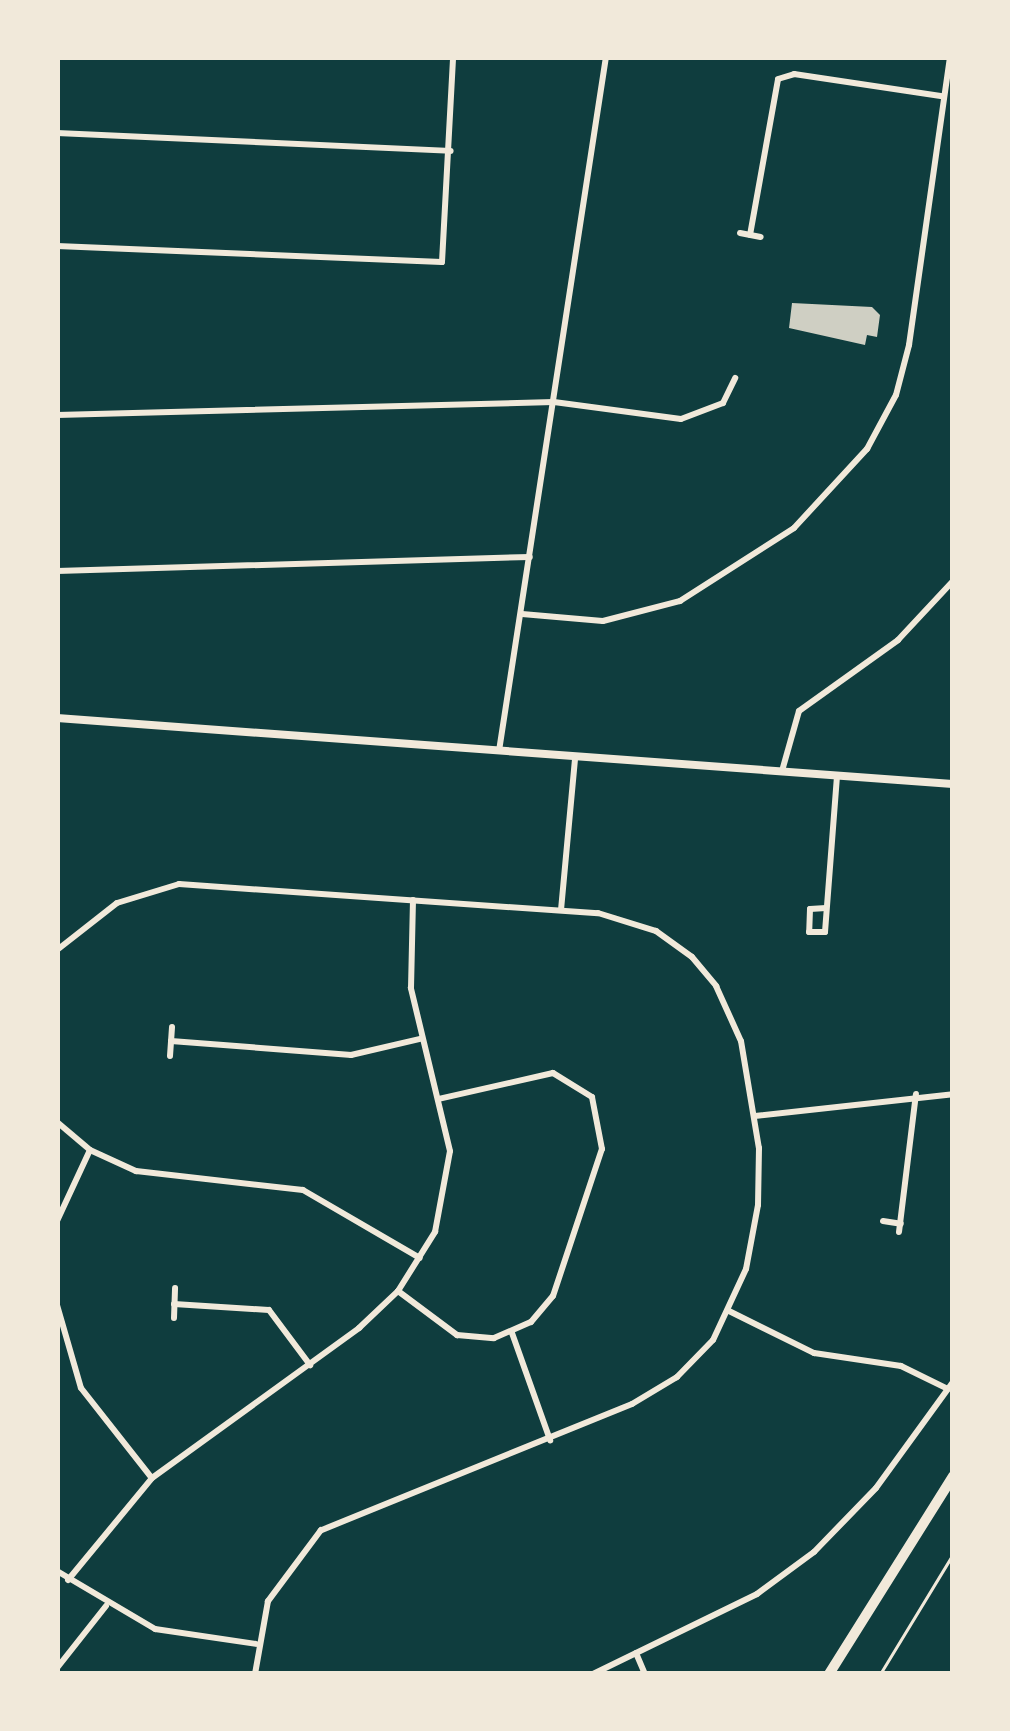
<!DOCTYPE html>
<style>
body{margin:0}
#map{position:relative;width:1010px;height:1731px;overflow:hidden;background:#0f3d3e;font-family:Jost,sans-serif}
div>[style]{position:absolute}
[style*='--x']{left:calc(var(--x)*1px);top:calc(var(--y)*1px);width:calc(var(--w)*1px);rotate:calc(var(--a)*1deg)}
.building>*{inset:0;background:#cfcfc3}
.path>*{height:3px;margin:-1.5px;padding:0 1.5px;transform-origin:1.5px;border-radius:1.5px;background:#f1e9da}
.minor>*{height:6px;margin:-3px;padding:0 3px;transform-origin:3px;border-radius:3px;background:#f1e9da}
.tertiary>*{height:8px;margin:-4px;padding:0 4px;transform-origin:4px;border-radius:4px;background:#f1e9da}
.primary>*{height:10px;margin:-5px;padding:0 5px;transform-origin:5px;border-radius:5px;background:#f1e9da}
span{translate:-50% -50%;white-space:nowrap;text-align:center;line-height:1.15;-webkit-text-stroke:12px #f1e9da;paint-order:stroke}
.frame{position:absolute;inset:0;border:60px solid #f1e9da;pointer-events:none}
</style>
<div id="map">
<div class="building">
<i style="clip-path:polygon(792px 303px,872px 307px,880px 315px,877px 337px,867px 335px,865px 345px,789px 328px)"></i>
</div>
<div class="path">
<i style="--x:880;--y:1674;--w:140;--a:-58.7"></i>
</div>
<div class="minor">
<i style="--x:57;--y:133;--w:394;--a:2.6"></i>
<i style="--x:740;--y:233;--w:21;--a:11"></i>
<i style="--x:750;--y:235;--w:158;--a:-79.8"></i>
<i style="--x:778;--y:79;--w:17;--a:-17"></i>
<i style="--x:794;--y:74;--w:150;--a:8.5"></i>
<i style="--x:57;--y:246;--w:385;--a:2.4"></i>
<i style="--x:442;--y:262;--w:205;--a:-86.9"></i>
<i style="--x:57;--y:415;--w:497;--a:-1.5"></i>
<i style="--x:554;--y:402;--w:128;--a:7.6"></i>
<i style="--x:681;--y:419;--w:45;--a:-20.9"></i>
<i style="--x:723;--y:403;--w:28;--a:-64"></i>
<i style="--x:57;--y:571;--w:473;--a:-1.7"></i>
<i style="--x:522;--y:614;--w:81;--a:4.9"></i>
<i style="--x:603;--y:621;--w:80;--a:-14.6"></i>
<i style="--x:680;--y:601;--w:135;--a:-32.6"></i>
<i style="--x:794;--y:528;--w:108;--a:-47.3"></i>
<i style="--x:867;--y:449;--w:61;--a:-61.8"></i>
<i style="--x:896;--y:395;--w:52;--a:-75.4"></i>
<i style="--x:909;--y:345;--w:291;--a:-81.9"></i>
<i style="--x:499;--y:751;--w:702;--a:-81.24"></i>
<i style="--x:782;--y:771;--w:62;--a:-74.2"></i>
<i style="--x:799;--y:711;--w:122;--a:-35.6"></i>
<i style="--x:898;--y:640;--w:81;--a:-47"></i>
<i style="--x:826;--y:908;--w:16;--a:176"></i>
<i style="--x:810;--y:909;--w:23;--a:92"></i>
<i style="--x:809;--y:932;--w:16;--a:0"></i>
<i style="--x:825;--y:932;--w:156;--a:-85.6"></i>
<i style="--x:561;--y:910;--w:153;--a:-84.7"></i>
<i style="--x:57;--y:950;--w:76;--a:-38.1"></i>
<i style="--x:117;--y:903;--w:65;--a:-17"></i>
<i style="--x:179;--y:884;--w:420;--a:4"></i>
<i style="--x:598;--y:913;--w:61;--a:17.2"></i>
<i style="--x:656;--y:931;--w:44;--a:35.8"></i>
<i style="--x:692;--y:957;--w:38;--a:50"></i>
<i style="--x:716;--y:986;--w:60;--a:65.6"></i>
<i style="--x:741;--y:1041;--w:109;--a:80.5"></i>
<i style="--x:759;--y:1148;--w:57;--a:91"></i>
<i style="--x:758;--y:1205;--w:65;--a:100.6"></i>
<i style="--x:746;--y:1269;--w:78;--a:114.9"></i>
<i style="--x:713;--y:1340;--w:52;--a:134.2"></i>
<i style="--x:677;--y:1377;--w:52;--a:149"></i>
<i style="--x:632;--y:1404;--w:336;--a:157.9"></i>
<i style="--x:321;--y:1530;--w:89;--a:126.7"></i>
<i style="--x:268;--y:1601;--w:74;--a:100.1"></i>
<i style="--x:171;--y:1041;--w:181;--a:4.4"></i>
<i style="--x:351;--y:1055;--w:71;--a:-13.1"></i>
<i style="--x:170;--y:1056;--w:29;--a:-86"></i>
<i style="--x:755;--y:1116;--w:199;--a:-6.3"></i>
<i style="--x:57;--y:1122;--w:43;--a:40.3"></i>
<i style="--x:90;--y:1150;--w:51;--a:24.5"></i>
<i style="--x:136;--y:1171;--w:168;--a:6.5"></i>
<i style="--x:303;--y:1190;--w:135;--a:30.2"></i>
<i style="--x:57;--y:1221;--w:78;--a:-65.1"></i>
<i style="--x:883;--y:1221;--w:18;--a:9"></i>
<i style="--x:899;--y:1232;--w:139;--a:-83"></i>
<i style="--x:398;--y:1291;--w:74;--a:36.7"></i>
<i style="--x:457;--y:1335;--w:37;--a:5"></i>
<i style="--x:494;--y:1338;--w:40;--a:-23.4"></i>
<i style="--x:531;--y:1322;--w:34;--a:-50"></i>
<i style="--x:553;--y:1296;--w:155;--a:-71.6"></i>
<i style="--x:602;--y:1149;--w:53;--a:-100.9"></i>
<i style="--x:592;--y:1097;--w:46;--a:-148.4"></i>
<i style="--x:553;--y:1073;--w:117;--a:167.2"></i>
<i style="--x:174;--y:1304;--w:95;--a:3.6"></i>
<i style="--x:269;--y:1310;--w:69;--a:53.3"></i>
<i style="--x:57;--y:1305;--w:86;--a:73.9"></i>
<i style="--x:81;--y:1388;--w:113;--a:51.8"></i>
<i style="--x:729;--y:1311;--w:95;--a:26.3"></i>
<i style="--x:814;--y:1353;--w:88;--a:8.5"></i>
<i style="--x:901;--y:1366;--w:52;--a:26.1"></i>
<i style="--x:174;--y:1318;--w:30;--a:-88"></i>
<i style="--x:512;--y:1333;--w:114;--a:70.4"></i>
<i style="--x:57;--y:1571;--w:114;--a:30.6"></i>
<i style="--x:155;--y:1629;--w:102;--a:8.4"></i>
<i style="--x:68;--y:1580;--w:132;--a:-50.5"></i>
<i style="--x:152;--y:1478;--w:256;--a:-35.9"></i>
<i style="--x:359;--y:1328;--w:54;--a:-43.5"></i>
<i style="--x:398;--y:1291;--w:70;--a:-57.9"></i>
<i style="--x:435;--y:1232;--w:82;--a:-79.5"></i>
<i style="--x:450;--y:1151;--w:168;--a:-103.5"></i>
<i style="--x:411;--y:988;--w:88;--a:-88.7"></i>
<i style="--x:636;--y:1653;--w:23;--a:67"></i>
<i style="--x:57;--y:1668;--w:79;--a:-51.7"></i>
<i style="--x:593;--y:1674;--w:182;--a:-26"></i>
<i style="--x:757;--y:1594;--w:71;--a:-36.4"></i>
<i style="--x:814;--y:1552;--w:89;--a:-45.9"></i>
<i style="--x:876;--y:1488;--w:131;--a:-54"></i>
</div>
<div class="tertiary">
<i style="--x:57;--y:718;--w:898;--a:4.21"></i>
</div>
<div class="primary">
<i style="--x:829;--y:1674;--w:234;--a:-57.9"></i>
</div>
<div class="frame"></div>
</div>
